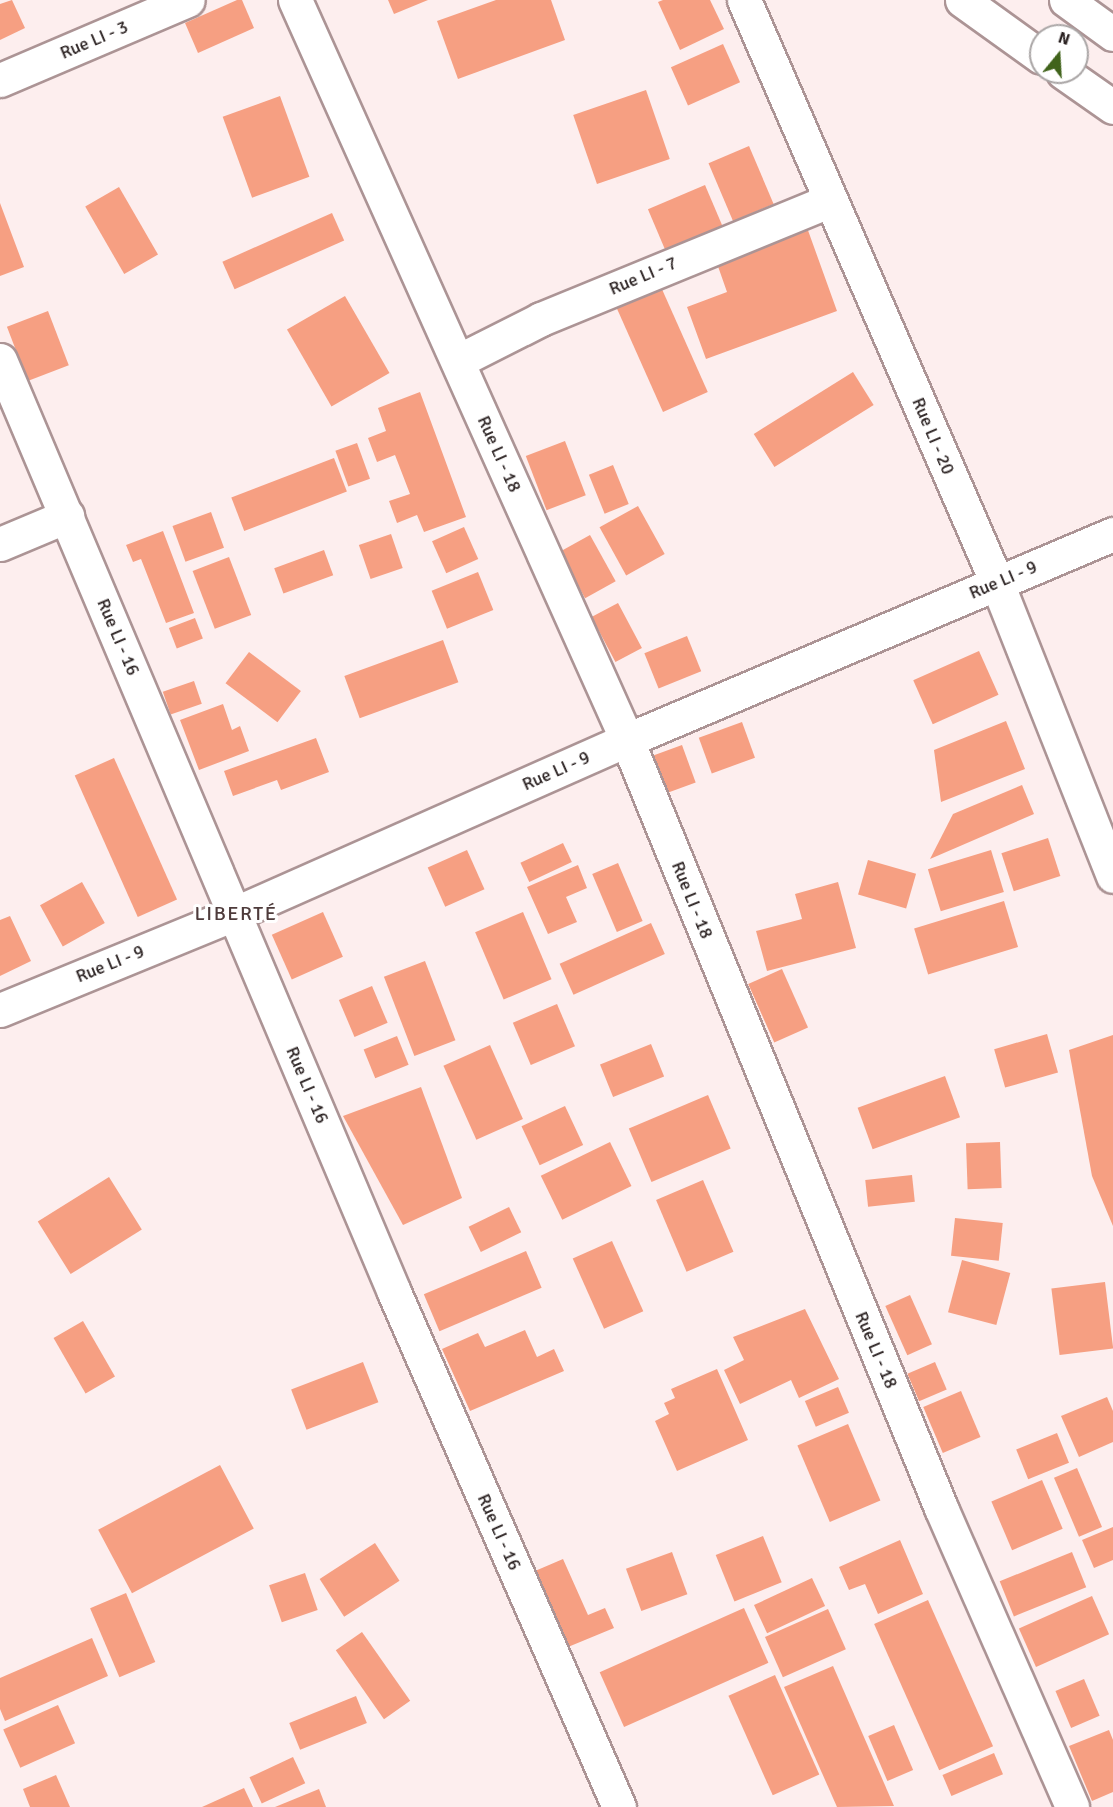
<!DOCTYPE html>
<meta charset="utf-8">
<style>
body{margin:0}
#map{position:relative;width:1113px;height:1807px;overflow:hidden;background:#fdeeee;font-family:Signika,sans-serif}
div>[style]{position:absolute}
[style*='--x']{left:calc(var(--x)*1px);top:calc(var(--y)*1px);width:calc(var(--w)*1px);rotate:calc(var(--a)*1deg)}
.building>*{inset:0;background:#f69f82;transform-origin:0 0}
.roads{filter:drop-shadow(2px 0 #ac9495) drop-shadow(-2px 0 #ac9495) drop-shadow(0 2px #ac9495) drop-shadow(0 -2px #ac9495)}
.minor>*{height:33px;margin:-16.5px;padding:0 16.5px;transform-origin:16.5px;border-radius:16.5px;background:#fff}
.major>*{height:33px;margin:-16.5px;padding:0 16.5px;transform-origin:16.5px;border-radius:16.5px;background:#fff}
span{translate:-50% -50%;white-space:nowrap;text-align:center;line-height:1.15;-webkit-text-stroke:6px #fff;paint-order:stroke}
.street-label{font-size:18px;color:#2a2121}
.neighbourhood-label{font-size:20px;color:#4e3b3b;letter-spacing:1.5px}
.north{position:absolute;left:1029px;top:24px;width:60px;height:60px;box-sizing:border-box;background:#fff;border:2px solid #aaa6a6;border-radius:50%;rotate:18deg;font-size:16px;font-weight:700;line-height:24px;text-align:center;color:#2a2121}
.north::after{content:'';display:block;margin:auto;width:21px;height:27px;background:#40631b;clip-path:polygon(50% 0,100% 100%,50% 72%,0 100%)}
</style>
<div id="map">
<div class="building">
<i style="clip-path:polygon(12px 0,25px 28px,0 40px,0 4px)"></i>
<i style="clip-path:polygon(237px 0,242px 0,254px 28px,198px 53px,185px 23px)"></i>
<i style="clip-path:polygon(388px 0,428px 0,394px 14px)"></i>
<i style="clip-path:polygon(496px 0,551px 0,565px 40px,458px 79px,437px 21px)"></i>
<i style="clip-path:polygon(663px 0,710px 0,724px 29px,680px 50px,658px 2px)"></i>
<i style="left:723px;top:44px;width:42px;height:57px;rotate:66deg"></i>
<i style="left:646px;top:90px;width:73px;height:77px;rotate:71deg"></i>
<i style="left:280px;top:96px;width:86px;height:61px;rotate:70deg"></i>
<i style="left:749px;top:146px;width:63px;height:44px;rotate:67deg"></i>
<i style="left:705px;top:185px;width:52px;height:62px;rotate:67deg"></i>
<i style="left:119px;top:187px;width:78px;height:39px;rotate:60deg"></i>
<i style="clip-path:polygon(0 203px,24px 267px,0 276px)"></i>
<i style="left:332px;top:213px;width:30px;height:120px;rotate:66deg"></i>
<i style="clip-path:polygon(805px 222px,837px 311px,706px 359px,687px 307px,727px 292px,714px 255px)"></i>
<i style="left:661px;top:287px;width:115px;height:49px;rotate:66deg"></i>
<i style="left:345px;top:296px;width:89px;height:67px;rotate:60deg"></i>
<i style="left:48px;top:311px;width:58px;height:44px;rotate:69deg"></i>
<i style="left:853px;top:372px;width:39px;height:117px;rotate:58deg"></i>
<i style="clip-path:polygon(420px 392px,466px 517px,424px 532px,417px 515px,397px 523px,389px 501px,410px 494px,395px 455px,377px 462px,368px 438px,386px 431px,378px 408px)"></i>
<i style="left:565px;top:441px;width:58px;height:42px;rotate:69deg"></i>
<i style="left:357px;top:443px;width:38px;height:23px;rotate:70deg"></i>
<i style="left:334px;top:458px;width:36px;height:110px;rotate:69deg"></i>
<i style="left:613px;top:465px;width:42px;height:26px;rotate:68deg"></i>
<i style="left:638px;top:506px;width:55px;height:44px;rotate:61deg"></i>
<i style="left:211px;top:512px;width:38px;height:41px;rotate:70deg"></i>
<i style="left:464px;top:527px;width:35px;height:35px;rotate:66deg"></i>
<i style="clip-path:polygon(163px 531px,194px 613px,166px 623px,141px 559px,133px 562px,126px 545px)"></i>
<i style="left:391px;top:534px;width:36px;height:34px;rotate:71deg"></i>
<i style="left:590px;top:535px;width:53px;height:35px;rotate:61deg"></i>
<i style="left:324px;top:550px;width:27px;height:53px;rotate:70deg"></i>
<i style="left:229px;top:557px;width:62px;height:39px;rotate:69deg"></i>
<i style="left:478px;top:572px;width:41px;height:50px;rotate:68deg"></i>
<i style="left:618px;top:603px;width:51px;height:30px;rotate:62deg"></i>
<i style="left:195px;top:618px;width:22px;height:28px;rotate:69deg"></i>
<i style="left:687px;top:636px;width:38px;height:46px;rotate:68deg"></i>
<i style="left:443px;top:640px;width:45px;height:105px;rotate:70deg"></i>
<i style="left:979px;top:651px;width:48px;height:72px;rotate:66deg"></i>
<i style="left:249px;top:652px;width:65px;height:39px;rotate:37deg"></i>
<i style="left:194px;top:681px;width:24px;height:33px;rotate:71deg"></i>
<i style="clip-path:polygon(223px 704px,232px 730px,240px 726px,249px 751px,199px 770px,180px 720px)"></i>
<i style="clip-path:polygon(1006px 721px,1025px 769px,941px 802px,934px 750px)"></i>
<i style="left:742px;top:722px;width:38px;height:46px;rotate:70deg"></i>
<i style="clip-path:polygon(316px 738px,329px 772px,281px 790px,277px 780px,233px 796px,224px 771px)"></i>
<i style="left:682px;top:745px;width:40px;height:40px;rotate:70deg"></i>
<i style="left:114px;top:758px;width:155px;height:43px;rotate:66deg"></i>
<i style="clip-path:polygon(1022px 785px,1034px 814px,930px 859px,953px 814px)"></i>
<i style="left:1048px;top:838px;width:40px;height:49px;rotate:72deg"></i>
<i style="left:563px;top:843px;width:21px;height:47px;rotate:65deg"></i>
<i style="left:467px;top:850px;width:43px;height:43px;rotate:66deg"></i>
<i style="left:991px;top:850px;width:44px;height:66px;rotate:73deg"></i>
<i style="left:868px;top:860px;width:50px;height:36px;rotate:16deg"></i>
<i style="left:618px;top:863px;width:63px;height:28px;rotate:67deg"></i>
<i style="clip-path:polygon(578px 865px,587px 888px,566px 897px,577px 922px,548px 934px,527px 887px)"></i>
<i style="left:82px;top:882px;width:47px;height:48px;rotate:61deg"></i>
<i style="clip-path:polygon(838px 882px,856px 948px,767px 971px,756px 931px,802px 919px,795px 894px)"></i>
<i style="left:1004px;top:901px;width:48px;height:94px;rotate:73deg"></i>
<i style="left:323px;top:912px;width:49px;height:56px;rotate:66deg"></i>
<i style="left:523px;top:912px;width:73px;height:52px;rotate:67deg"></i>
<i style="clip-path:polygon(10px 916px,31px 961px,0 976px,0 920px)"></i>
<i style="left:651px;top:923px;width:34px;height:100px;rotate:66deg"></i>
<i style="left:425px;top:961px;width:85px;height:44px;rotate:69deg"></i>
<i style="left:782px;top:969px;width:64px;height:37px;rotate:66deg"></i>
<i style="left:372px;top:986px;width:40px;height:36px;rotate:67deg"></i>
<i style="left:557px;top:1004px;width:46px;height:48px;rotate:67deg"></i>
<i style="left:1047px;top:1034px;width:40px;height:55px;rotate:74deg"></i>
<i style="clip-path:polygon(1113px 1035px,1113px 1226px,1092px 1176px,1069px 1050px)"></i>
<i style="left:397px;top:1036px;width:31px;height:36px;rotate:68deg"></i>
<i style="left:651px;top:1044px;width:35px;height:55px;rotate:68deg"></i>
<i style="left:490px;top:1045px;width:81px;height:51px;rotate:66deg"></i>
<i style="left:945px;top:1076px;width:44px;height:93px;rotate:70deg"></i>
<i style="clip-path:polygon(421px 1087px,462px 1198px,403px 1225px,343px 1116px)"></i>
<i style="left:708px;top:1095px;width:58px;height:86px;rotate:67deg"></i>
<i style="left:565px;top:1106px;width:43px;height:48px;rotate:65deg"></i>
<i style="left:610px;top:1142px;width:49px;height:77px;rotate:64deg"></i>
<i style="left:1000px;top:1142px;width:46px;height:34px;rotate:88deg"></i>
<i style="left:912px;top:1175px;width:27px;height:47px;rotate:84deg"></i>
<i style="left:109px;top:1177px;width:62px;height:84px;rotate:58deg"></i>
<i style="left:703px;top:1180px;width:78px;height:51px;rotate:67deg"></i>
<i style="left:509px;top:1207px;width:28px;height:45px;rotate:64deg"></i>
<i style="left:955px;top:1218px;width:48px;height:38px;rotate:6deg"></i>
<i style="left:612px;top:1241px;width:77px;height:43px;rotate:66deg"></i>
<i style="left:526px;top:1251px;width:40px;height:111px;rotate:67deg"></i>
<i style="left:962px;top:1260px;width:50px;height:54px;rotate:15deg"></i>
<i style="left:1105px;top:1282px;width:67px;height:54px;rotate:83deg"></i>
<i style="left:910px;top:1295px;width:54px;height:27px;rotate:66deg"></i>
<i style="clip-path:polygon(805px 1309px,839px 1379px,799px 1398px,791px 1380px,740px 1404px,724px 1370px,744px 1360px,733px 1337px)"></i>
<i style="left:83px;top:1321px;width:64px;height:34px;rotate:60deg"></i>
<i style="clip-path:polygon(525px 1330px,537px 1357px,554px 1349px,564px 1371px,470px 1411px,442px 1349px,478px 1333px,485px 1347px)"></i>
<i style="left:363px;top:1362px;width:43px;height:77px;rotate:69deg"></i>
<i style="left:935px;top:1362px;width:30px;height:30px;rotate:67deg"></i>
<i style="clip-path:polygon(717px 1369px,748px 1440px,677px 1471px,655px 1421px,669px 1414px,664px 1403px,675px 1398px,671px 1389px)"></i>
<i style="left:838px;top:1387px;width:28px;height:36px;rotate:67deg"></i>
<i style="left:961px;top:1391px;width:50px;height:41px;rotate:67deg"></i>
<i style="clip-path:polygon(1107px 1397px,1113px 1411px,1113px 1442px,1079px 1457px,1061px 1416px)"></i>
<i style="left:848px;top:1424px;width:83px;height:55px;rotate:67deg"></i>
<i style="left:1057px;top:1433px;width:32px;height:44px;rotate:68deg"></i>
<i style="left:220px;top:1465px;width:72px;height:138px;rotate:62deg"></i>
<i style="left:1077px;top:1468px;width:64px;height:25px;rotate:67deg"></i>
<i style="left:1042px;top:1480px;width:53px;height:55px;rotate:67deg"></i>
<i style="clip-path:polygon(1113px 1527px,1113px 1560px,1094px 1568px,1082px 1540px)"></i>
<i style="left:763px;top:1536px;width:50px;height:51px;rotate:68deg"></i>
<i style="clip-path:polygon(900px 1540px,923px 1594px,878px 1614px,865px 1584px,849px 1590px,839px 1567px)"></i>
<i style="left:375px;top:1543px;width:45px;height:66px;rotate:57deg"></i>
<i style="left:672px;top:1552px;width:45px;height:49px;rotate:70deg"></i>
<i style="left:1072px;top:1552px;width:38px;height:78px;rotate:68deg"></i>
<i style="clip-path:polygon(563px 1559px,588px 1615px,605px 1608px,614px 1628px,568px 1647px,535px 1571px)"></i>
<i style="left:305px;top:1573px;width:39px;height:38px;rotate:71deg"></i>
<i style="left:812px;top:1578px;width:31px;height:64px;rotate:65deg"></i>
<i style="left:126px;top:1593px;width:75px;height:39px;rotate:67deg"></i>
<i style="left:1092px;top:1596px;width:42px;height:80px;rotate:66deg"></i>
<i style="left:928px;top:1600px;width:160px;height:59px;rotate:66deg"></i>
<i style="left:744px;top:1608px;width:60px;height:158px;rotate:66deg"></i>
<i style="left:828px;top:1609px;width:44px;height:69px;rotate:66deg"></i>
<i style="left:362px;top:1632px;width:84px;height:32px;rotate:55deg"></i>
<i style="clip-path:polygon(92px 1638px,108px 1676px,5px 1721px,0 1709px,0 1678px)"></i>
<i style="clip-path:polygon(833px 1666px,894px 1806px,837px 1807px,784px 1687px)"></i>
<i style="left:775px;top:1675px;width:109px;height:51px;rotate:66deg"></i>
<i style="left:1084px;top:1679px;width:40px;height:31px;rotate:67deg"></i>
<i style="left:356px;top:1696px;width:29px;height:72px;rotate:68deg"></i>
<i style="left:58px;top:1705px;width:42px;height:60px;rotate:66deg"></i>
<i style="left:894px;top:1725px;width:49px;height:28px;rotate:67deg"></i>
<i style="clip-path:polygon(1109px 1730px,1113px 1740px,1113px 1792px,1092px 1801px,1069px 1746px)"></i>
<i style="left:994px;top:1753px;width:23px;height:56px;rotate:67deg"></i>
<i style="left:293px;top:1757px;width:29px;height:48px;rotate:65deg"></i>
<i style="clip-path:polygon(56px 1775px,70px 1807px,30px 1807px,23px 1789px)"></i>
<i style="clip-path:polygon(244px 1788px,253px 1807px,202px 1807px)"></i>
<i style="clip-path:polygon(319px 1789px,326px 1807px,275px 1807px)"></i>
</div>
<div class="roads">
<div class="minor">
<i style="--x:295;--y:0;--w:811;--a:65.84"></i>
<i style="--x:627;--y:740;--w:830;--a:67.76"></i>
<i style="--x:941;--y:1508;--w:326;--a:66.3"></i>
<i style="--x:744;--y:0;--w:636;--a:66.54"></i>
<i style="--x:997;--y:583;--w:315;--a:68.4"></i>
<i style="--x:0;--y:80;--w:204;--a:-23.1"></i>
<i style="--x:0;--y:360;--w:1012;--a:67.08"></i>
<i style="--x:394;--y:1292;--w:562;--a:66.4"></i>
<i style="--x:458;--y:361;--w:93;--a:-26.8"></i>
<i style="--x:541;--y:319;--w:313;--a:-22.3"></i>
<i style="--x:0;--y:544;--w:73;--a:-22.7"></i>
<i style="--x:0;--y:1010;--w:255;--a:-22.3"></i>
<i style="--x:236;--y:913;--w:428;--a:-23.9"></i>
<i style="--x:627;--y:740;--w:528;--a:-22.97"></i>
</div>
<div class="major">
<i style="--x:962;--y:0;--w:97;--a:35.8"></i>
<i style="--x:1066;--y:0;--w:58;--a:35.9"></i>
<i style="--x:1063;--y:72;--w:61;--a:35"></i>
</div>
</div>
<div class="street-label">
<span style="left:94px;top:40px;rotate:-23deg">Rue LI - 3</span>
<span style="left:643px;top:276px;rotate:-23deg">Rue LI - 7</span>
<span style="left:933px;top:436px;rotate:67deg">Rue LI - 20</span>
<span style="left:499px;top:454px;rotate:66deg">Rue LI - 18</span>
<span style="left:1003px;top:580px;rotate:-23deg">Rue LI - 9</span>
<span style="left:118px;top:637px;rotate:67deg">Rue LI - 16</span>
<span style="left:556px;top:771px;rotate:-24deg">Rue LI - 9</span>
<span style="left:692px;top:900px;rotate:68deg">Rue LI - 18</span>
<span style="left:110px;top:964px;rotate:-22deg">Rue LI - 9</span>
<span style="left:307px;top:1085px;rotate:67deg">Rue LI - 16</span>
<span style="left:876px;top:1350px;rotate:67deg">Rue LI - 18</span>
<span style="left:499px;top:1532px;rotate:66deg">Rue LI - 16</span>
</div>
<div class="neighbourhood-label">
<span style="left:236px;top:913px">LIBERTÉ</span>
</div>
<div class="north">N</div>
</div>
